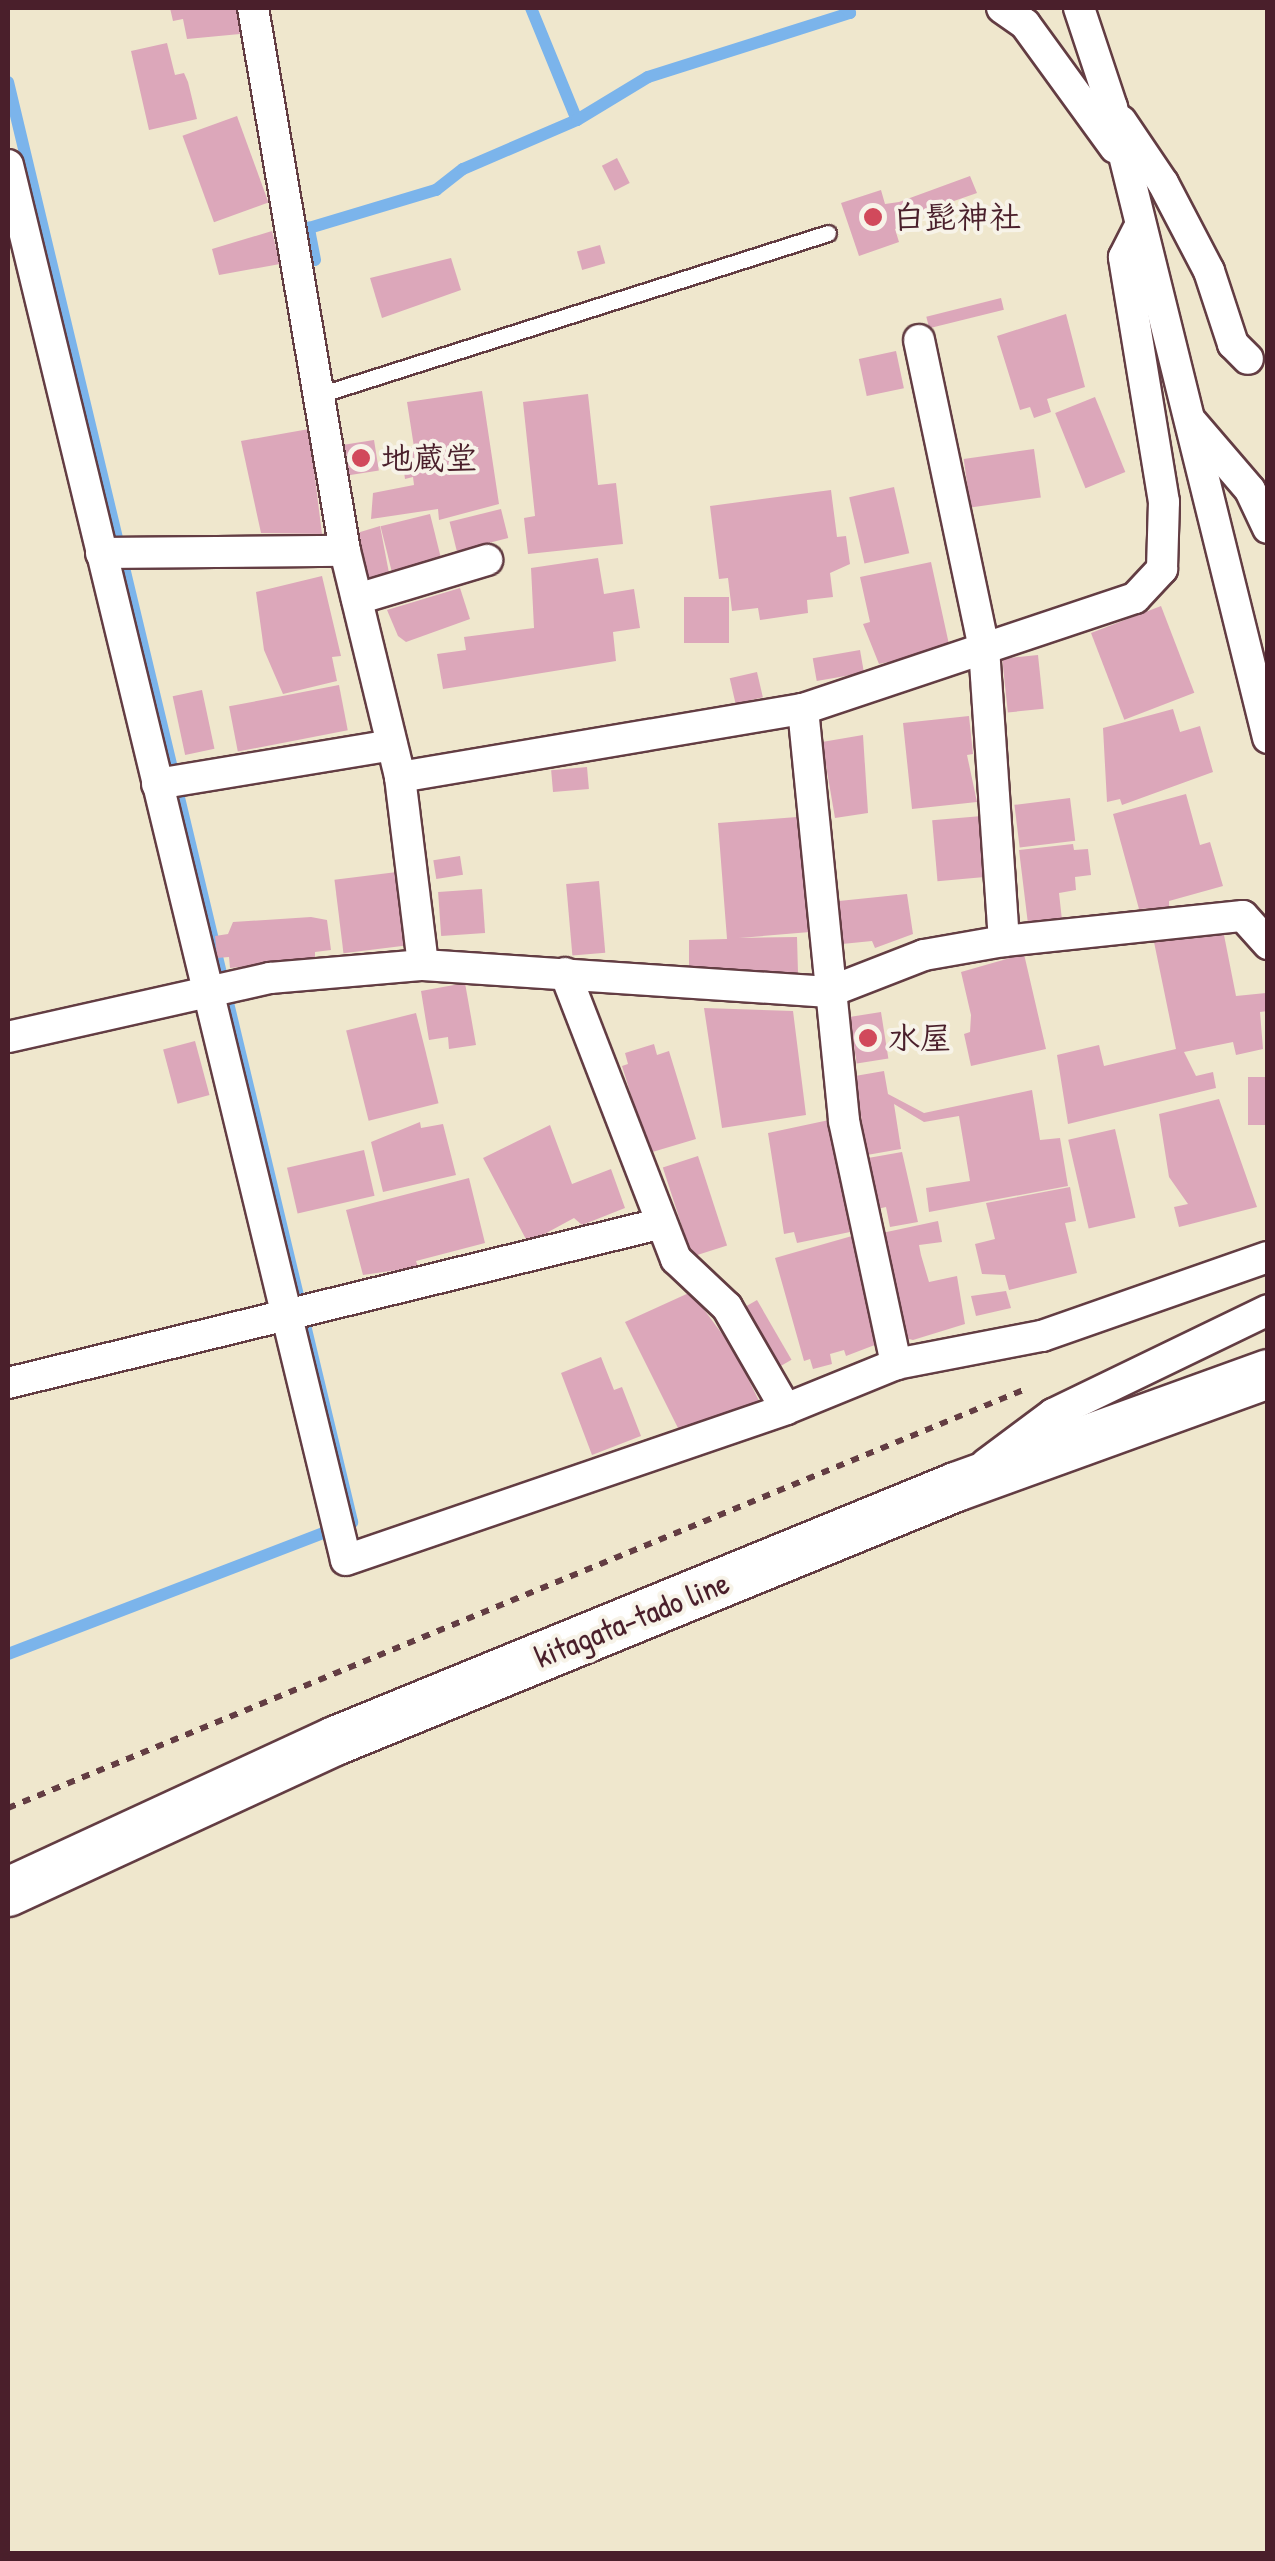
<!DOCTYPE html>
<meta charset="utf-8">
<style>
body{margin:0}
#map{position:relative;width:1275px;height:2561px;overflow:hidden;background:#efe7cd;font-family:"Patrick Hand","Klee One",sans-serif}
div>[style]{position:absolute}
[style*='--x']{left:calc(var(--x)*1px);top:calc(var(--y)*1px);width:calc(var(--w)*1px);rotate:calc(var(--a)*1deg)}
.stream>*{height:12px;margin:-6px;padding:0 6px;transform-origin:6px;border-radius:6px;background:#7bb4eb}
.building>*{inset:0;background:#dca7ba;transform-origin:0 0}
.path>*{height:6px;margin-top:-3px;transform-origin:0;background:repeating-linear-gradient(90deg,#633d43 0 8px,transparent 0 16px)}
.roads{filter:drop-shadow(2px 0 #633d43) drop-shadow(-2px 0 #633d43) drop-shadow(0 2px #633d43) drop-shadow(0 -2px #633d43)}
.service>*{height:15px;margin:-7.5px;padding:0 7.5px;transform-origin:7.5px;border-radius:7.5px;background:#fff}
.minor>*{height:30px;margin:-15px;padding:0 15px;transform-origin:15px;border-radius:15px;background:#fff}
.primary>*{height:48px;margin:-24px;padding:0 24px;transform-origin:24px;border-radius:24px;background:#fff}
.dots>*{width:28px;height:28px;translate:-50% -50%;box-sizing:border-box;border:5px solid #f7f3e8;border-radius:50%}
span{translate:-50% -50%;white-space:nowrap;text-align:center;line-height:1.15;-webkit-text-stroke:8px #f7f3e8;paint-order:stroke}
.poi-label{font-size:32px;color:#4a1f2b;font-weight:700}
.left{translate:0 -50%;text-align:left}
.street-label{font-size:32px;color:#4a1f2b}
.frame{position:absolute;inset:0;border:10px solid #4a1f2b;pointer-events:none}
</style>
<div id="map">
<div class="stream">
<i style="--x:531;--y:8;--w:121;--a:67.7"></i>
<i style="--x:8;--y:82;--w:1481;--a:76.56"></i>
<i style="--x:352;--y:1522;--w:368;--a:159"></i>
<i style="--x:315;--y:260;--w:33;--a:-101"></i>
<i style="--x:309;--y:228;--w:133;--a:-16.7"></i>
<i style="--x:436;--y:190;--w:34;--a:-38"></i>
<i style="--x:463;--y:169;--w:124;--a:-23.3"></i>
<i style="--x:577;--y:120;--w:83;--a:-31.2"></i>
<i style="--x:648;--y:77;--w:212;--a:-17.6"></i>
<i style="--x:850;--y:13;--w:6;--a:-129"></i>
</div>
<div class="building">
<i style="clip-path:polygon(170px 8px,237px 8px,240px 34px,187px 39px,183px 19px,173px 21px)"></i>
<i style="clip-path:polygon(167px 43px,175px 75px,184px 73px,188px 82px,197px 119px,149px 130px,131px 51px)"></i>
<i style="left:237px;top:116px;width:92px;height:58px;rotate:70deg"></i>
<i style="left:617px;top:158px;width:28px;height:17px;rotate:63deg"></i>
<i style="clip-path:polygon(970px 176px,977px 193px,902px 219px,904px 226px,895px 229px,899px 242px,859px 256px,841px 203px,881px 190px,885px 204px,899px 202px)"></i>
<i style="clip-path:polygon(272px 231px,280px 264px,219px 275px,212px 249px)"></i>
<i style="left:600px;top:245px;width:19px;height:24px;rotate:74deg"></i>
<i style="clip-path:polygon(451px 258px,461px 290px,382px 318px,370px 278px)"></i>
<i style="left:1001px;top:298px;width:12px;height:77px;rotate:76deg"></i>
<i style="clip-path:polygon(1066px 314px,1085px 387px,1047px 399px,1051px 412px,1034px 418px,1030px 407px,1020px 410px,997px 336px)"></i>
<i style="left:896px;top:351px;width:38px;height:38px;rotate:78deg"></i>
<i style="clip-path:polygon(482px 391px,499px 504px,439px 520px,438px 509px,371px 519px,373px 493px,414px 485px,413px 477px,405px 479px,401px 449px,414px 447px,407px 402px)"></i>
<i style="clip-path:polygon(588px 394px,598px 485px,616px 483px,623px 544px,528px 554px,524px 518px,535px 516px,523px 402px)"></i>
<i style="left:1095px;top:397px;width:81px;height:43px;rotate:68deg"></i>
<i style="clip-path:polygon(309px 429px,322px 534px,261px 533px,241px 441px)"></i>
<i style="left:374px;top:440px;width:31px;height:32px;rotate:81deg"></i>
<i style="left:1034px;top:449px;width:49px;height:71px;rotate:82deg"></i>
<i style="left:894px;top:487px;width:68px;height:46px;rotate:77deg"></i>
<i style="clip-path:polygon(831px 490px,837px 537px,846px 536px,850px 564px,830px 573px,833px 597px,807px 600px,808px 613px,760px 620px,758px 608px,732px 611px,728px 578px,719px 579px,710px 506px)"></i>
<i style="left:501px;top:509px;width:30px;height:53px;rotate:76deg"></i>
<i style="left:430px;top:514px;width:46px;height:51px;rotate:76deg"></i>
<i style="clip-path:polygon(380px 526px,389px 573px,368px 579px,357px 533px)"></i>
<i style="clip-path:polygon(598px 558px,604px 594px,634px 589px,640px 628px,613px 632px,616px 661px,443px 689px,437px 654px,466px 650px,464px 637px,534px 628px,531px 568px)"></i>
<i style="clip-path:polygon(931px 562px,950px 649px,879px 664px,863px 624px,870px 622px,860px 577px)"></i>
<i style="clip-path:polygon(322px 576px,341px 656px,332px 657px,337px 681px,283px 694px,264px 650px,256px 592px)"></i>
<i style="clip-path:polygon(460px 588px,470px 619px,406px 642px,398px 636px,387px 610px)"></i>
<i style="left:684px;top:597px;width:45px;height:46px"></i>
<i style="left:1161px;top:606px;width:93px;height:75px;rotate:69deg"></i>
<i style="left:860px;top:650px;width:23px;height:48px;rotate:80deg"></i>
<i style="left:1038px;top:655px;width:54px;height:36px;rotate:84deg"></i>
<i style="left:757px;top:672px;width:26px;height:28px;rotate:77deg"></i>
<i style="left:339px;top:685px;width:46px;height:112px;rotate:79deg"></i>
<i style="left:202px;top:690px;width:60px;height:30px;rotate:78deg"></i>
<i style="clip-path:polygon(1173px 709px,1180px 732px,1200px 726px,1213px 772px,1122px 805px,1120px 799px,1107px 802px,1103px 728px)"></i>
<i style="clip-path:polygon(969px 716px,973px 754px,967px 755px,977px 802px,912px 809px,903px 723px)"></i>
<i style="clip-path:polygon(863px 735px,868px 813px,835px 818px,822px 742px)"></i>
<i style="left:587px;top:767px;width:22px;height:36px;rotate:85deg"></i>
<i style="clip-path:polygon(1186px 794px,1200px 845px,1210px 842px,1223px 886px,1169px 901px,1169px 907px,1139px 909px,1113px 814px)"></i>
<i style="left:1070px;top:798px;width:43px;height:56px;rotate:83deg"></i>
<i style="left:982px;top:816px;width:61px;height:50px;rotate:85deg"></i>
<i style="clip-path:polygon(797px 817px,810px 932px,739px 938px,797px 937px,798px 973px,689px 973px,689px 940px,727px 939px,718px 823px)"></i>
<i style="clip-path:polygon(1073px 844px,1074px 850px,1088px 849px,1091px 875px,1075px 877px,1076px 890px,1059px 893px,1062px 920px,1028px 924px,1019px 850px)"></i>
<i style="left:460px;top:856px;width:19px;height:27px;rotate:81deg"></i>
<i style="left:397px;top:872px;width:74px;height:63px;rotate:83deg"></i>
<i style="left:599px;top:881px;width:72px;height:33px;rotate:85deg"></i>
<i style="left:482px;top:889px;width:44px;height:44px;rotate:86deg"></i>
<i style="clip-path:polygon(907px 894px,913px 934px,875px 948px,872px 941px,842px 944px,839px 901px)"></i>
<i style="clip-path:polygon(311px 917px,327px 920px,331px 950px,315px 952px,315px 959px,230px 968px,229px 957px,217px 958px,215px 936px,228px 934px,233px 922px)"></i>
<i style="clip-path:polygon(1224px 935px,1236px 996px,1266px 993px,1268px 1011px,1260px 1012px,1263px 1049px,1236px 1055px,1233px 1042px,1184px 1052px,1196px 1076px,1213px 1072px,1216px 1088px,1068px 1124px,1057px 1055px,1099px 1045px,1104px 1066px,1176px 1049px,1154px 942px)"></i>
<i style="clip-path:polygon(1024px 954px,1046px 1049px,971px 1066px,964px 1034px,970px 1032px,971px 1015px,961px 972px)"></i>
<i style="clip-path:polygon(465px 983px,476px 1045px,449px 1049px,448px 1037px,429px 1040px,421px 991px)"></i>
<i style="clip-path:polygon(704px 1008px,793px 1011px,806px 1115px,722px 1128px)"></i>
<i style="left:881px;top:1012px;width:47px;height:32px;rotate:81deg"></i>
<i style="left:416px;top:1013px;width:93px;height:72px;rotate:76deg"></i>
<i style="left:195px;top:1041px;width:56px;height:33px;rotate:75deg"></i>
<i style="clip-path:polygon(654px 1044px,657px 1055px,669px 1051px,696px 1139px,649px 1153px,622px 1066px,628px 1064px,625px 1053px)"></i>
<i style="clip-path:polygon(884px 1071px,888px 1094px,924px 1113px,1032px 1090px,1040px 1140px,1060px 1138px,1068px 1186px,929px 1212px,926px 1188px,970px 1181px,959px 1116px,924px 1122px,894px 1104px,901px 1149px,867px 1155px,855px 1076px)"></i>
<i style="left:1268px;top:1077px;width:48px;height:20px;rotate:90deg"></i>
<i style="clip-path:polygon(1219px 1099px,1257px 1207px,1179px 1227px,1174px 1207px,1188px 1204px,1169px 1177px,1159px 1114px)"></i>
<i style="clip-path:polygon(829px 1120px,850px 1232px,797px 1243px,794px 1232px,784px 1234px,768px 1133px)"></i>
<i style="clip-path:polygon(420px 1122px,421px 1128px,443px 1124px,456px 1175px,383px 1192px,371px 1142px)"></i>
<i style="clip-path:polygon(550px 1125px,572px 1184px,611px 1169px,625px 1208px,582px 1225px,574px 1218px,528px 1243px,483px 1158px)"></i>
<i style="left:1115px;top:1129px;width:91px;height:48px;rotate:77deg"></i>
<i style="left:364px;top:1150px;width:47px;height:79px;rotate:77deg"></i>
<i style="clip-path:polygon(902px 1152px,918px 1222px,890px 1227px,886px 1207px,877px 1209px,868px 1158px)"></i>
<i style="left:698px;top:1156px;width:94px;height:37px;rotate:72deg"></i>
<i style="clip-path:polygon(469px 1178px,485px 1243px,416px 1261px,418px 1267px,363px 1275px,346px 1210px)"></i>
<i style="clip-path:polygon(1070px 1187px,1076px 1221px,1065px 1223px,1077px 1273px,1009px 1290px,1005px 1275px,982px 1274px,975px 1244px,995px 1239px,986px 1203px)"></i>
<i style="clip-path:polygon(938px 1221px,942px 1242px,919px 1245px,921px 1255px,929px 1282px,957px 1276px,965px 1324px,913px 1340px,901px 1337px,882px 1233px)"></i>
<i style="clip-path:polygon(852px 1236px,880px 1343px,846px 1356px,844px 1350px,830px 1354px,832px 1364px,813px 1369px,810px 1359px,804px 1361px,775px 1258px)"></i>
<i style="clip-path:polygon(1006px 1291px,1011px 1308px,976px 1316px,971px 1296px)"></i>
<i style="clip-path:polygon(691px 1292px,734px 1350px,761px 1405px,681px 1434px,625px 1322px)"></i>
<i style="left:757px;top:1300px;width:69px;height:21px;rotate:60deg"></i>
<i style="clip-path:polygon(601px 1357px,614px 1390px,622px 1387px,641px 1436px,592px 1455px,561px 1373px)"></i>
</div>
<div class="path">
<i style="--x:8;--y:1808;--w:1098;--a:-22.38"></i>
</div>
<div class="roads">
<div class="service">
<i style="--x:319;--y:395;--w:534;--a:-17.65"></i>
</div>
<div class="minor">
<i style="--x:253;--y:8;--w:551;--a:80.38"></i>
<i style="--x:345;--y:551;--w:233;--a:76.3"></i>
<i style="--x:400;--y:777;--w:189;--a:83"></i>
<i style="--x:1002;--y:8;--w:28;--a:35"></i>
<i style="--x:1025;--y:24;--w:153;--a:54"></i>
<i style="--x:1079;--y:8;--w:104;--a:71.6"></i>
<i style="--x:1112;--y:107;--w:650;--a:76.11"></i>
<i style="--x:1121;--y:121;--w:75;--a:55.9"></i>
<i style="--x:1163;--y:183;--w:99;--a:62.4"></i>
<i style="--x:1209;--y:271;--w:77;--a:71.8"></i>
<i style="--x:1233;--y:344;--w:21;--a:45"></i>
<i style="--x:8;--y:165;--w:1435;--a:76.38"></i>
<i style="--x:346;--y:1560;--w:465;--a:-18.9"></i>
<i style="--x:786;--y:1409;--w:119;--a:-22.2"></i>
<i style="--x:896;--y:1364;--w:149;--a:-10.9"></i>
<i style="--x:1042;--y:1336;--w:239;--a:-19.3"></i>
<i style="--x:919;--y:340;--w:315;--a:78.1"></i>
<i style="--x:984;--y:648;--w:294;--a:86.1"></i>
<i style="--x:1190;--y:420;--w:92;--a:49.4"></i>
<i style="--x:1250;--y:490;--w:42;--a:64.7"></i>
<i style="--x:101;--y:553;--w:244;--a:-0.5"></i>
<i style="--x:357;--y:599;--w:136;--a:-16.7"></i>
<i style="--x:803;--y:709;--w:414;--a:84.3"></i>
<i style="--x:844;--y:1121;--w:249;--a:77.9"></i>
<i style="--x:400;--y:777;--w:409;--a:-9.6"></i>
<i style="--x:803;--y:709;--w:350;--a:-18.5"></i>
<i style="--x:1135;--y:598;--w:40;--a:-47"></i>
<i style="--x:1162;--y:569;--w:67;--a:-88.3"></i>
<i style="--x:1164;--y:502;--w:248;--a:-99.3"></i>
<i style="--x:1124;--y:257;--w:30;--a:-63"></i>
<i style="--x:157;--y:784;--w:238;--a:-9.4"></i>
<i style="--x:565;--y:973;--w:307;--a:68.8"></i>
<i style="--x:676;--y:1259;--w:70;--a:43.3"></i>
<i style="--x:727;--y:1307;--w:118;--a:60"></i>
<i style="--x:8;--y:1037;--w:269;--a:-12.7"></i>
<i style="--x:270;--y:978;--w:154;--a:-4.9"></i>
<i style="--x:423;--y:965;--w:407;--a:3.8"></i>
<i style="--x:829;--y:992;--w:102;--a:-21.3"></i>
<i style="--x:924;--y:955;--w:81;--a:-9.9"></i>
<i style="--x:1004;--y:941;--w:240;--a:-6"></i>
<i style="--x:1243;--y:916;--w:38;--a:48"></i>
<i style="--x:8;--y:1383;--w:670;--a:-13.73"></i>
<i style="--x:986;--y:1464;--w:84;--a:-36.7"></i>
<i style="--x:1053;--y:1414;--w:239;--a:-25.8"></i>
</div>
<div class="primary">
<i style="--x:8;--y:1892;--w:360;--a:-24.8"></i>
<i style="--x:335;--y:1741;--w:671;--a:-22.25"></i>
<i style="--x:956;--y:1487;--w:332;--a:-19.9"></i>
</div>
</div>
<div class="dots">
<i style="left:873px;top:217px;background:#d1495b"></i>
<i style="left:361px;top:458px;background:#d1495b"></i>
<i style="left:868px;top:1038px;background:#d1495b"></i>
</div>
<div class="poi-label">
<span class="left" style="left:893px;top:217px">白髭神社</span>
<span class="left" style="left:381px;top:458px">地蔵堂</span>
<span class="left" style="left:888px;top:1038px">水屋</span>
</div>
<div class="street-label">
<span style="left:632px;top:1620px;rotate:-22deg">kitagata-tado line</span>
</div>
<div class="frame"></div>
</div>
